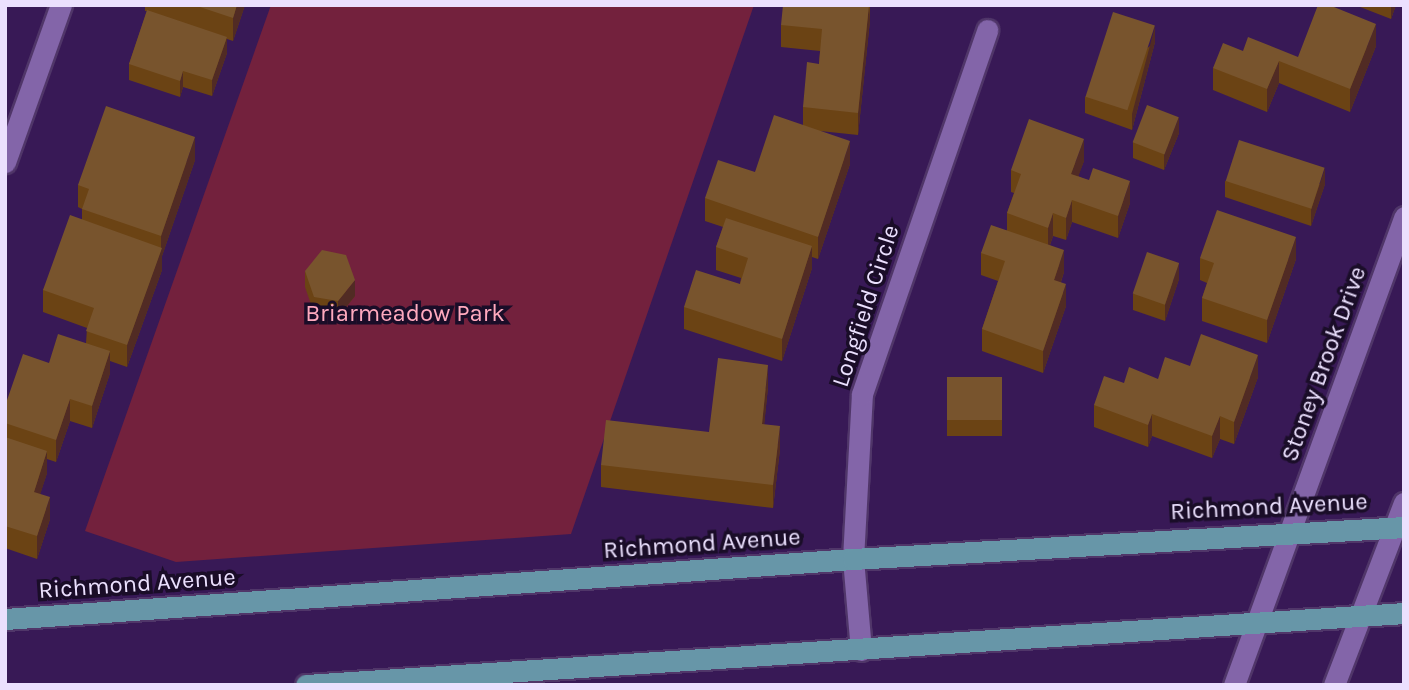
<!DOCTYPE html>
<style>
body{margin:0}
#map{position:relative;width:1409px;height:690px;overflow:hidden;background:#381956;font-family:Karla,sans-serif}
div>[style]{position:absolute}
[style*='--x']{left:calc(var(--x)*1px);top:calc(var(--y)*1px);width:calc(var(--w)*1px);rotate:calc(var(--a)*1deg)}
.green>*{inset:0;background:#73213d}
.roads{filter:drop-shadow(2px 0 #503669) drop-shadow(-2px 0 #503669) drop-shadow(0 2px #503669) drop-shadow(0 -2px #503669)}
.minor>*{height:21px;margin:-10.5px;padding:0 10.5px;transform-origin:10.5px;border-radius:10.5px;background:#8365a9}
.major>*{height:21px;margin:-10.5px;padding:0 10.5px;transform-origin:10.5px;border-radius:10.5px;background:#6796a8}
.wall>*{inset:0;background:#6b4314;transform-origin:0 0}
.shaded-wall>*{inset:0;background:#512b24}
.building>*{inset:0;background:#78542d;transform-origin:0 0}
span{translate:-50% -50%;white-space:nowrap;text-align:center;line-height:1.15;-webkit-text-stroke:7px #1a0d28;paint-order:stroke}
.street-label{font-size:24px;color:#ebe0fe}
.park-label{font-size:24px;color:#ffa9be}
.frame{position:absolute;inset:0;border:7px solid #ebe0fe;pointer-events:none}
</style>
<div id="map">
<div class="green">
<i style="clip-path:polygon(271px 5px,754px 5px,571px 534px,176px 562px,85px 531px)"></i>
</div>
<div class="roads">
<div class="minor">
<i style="--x:5;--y:162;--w:167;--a:-70.4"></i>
<i style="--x:861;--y:650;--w:91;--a:-95"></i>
<i style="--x:853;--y:559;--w:165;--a:-86.9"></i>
<i style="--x:862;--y:394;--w:385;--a:-71"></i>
<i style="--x:1234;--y:685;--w:498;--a:-70"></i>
<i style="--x:1334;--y:685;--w:195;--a:-69"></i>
</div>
<div class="major">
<i style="--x:5;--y:619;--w:850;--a:-4.05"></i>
<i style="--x:853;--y:559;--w:552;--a:-3.32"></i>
<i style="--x:306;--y:685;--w:1100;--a:-3.75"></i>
</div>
</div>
<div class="wall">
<i style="clip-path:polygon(145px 5px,245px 5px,233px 41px,227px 39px,227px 53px,212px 96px,183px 87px,180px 97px,129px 80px,129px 64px,147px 11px,145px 11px)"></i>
<i style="clip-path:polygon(870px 5px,870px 20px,858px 135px,820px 131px,850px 164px,818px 259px,812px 257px,812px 268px,782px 361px,684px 329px,684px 307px,740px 284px,741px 278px,716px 270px,716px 247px,723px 227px,705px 221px,705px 198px,755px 172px,803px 125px,803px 107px,819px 64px,820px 51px,781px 47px,781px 25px)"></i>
<i style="clip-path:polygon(1355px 5px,1396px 5px,1391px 19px)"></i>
<i style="clip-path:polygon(1155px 42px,1132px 130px,1085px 113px,1085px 97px)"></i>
<i style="clip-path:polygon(1376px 46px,1350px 112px,1279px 83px,1267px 112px,1213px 90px,1213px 68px,1243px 51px,1298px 57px)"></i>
<i style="clip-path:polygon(1179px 133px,1164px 170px,1133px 158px,1133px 142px)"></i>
<i style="clip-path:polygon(195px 160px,162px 256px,162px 270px,127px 367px,110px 361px,110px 373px,92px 428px,70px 421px,56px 462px,47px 459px,47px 473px,40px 494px,50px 519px,37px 559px,5px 548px,5px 406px,49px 363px,86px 343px,87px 328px,43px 312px,43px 290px,82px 219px,82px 209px,78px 207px,78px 185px)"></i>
<i style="clip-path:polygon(1084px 161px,1078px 176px,1130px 203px,1118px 238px,1072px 222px,1066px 240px,1053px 236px,1050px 245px,1064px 272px,1061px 282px,1066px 306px,1043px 373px,982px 351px,982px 329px,998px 281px,981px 275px,981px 253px,1007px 230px,1007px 213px,1014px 193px,1011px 192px,1011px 170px)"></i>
<i style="clip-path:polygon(1225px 181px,1325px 184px,1311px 226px,1225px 197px)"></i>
<i style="clip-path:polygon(1200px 258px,1296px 259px,1267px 343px,1202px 321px,1202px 298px,1207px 283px,1200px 280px)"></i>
<i style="clip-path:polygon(305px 271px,355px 296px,338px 317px,314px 313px,305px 287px)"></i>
<i style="clip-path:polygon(1179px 279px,1165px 321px,1133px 310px,1133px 294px)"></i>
<i style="left:947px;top:377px;width:55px;height:59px"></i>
<i style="clip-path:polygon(1258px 377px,1234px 444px,1220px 439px,1212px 458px,1152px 436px,1148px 447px,1094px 427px,1094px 405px,1124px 383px,1158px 379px)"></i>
<i style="clip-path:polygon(768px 387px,764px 425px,780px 449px,773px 508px,601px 487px,601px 465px,709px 432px)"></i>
</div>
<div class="shaded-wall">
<i style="clip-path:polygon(237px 5px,245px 5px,233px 41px,233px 18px)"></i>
<i style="clip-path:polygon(869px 5px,870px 20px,858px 135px,858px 113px)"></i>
<i style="clip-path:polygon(1391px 5px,1396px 5px,1391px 19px)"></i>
<i style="clip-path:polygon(1376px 24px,1376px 46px,1350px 112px,1350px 89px)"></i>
<i style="clip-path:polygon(1155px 26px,1155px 42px,1132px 130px,1132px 114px)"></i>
<i style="clip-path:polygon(227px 37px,227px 53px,212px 96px,212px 80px)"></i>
<i style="clip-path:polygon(1279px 61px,1279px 83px,1267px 112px,1267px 89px)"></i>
<i style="clip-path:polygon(183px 71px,183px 87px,180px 97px,180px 81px)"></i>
<i style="clip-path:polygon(1179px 117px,1179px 133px,1164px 170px,1164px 154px)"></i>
<i style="clip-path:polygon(195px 137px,195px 160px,162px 256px,162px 270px,127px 367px,127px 345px,161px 250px,161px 236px)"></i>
<i style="clip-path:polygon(1084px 139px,1084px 161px,1071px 196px,1071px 174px)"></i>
<i style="clip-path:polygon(850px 141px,850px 164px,818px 259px,818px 237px)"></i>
<i style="clip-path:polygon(1325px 168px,1325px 184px,1311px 226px,1311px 210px)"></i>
<i style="clip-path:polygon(1130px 181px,1130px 203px,1118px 238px,1118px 216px)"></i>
<i style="clip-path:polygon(1072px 200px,1072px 222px,1066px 240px,1066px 218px)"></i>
<i style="clip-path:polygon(1053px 213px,1053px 236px,1048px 250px,1048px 228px)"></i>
<i style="clip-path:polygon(1296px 237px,1296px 259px,1267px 343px,1267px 320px)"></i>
<i style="clip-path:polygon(812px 246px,812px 268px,782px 361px,782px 339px)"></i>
<i style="clip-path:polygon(1064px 250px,1064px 272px,1054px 302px,1054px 280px)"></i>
<i style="clip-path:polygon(1179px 263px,1179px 279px,1165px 321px,1165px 305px)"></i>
<i style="clip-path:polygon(355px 280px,355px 296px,338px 317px,338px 301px)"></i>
<i style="clip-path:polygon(1066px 284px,1066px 306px,1043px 373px,1043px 351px)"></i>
<i style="clip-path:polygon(110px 351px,110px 373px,92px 428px,92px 406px)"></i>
<i style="clip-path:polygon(1258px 355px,1258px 377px,1234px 444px,1234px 422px)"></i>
<i style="clip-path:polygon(768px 365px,768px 387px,762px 447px,762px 424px)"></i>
<i style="clip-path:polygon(70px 399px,70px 421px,56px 462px,56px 440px)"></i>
<i style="clip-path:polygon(1152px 414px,1152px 436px,1148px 447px,1148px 425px)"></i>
<i style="clip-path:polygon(1220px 416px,1220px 439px,1212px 458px,1212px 436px)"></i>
<i style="clip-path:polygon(780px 426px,780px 449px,773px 508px,773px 485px)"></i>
<i style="clip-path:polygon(47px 451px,47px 473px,34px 514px,34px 492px)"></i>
<i style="clip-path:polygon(50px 497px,50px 519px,37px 559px,37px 536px)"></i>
</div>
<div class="building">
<i style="clip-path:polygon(194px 5px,237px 5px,233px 18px)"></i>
<i style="clip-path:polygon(783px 5px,869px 5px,858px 113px,803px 107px,807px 62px,819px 64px,822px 29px,781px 25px)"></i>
<i style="clip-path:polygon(1318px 5px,1329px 5px,1376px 24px,1350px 89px,1279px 61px,1267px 89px,1213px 68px,1223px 43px,1243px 51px,1248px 37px,1298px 57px)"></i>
<i style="clip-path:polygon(147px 10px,227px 37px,212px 80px,183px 71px,180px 81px,129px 64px)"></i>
<i style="left:1113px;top:12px;width:44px;height:89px;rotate:18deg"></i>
<i style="left:1147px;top:105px;width:34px;height:40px;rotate:21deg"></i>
<i style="clip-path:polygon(106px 106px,195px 137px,161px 236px,82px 209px,89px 189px,78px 185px)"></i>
<i style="clip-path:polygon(774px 115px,850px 141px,818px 237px,705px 198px,718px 160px,755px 172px)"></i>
<i style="clip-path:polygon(1029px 119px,1084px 139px,1071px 174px,1089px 180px,1093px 168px,1130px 181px,1118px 216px,1072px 200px,1066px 218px,1053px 213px,1048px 228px,1007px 213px,1021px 174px,1011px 170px)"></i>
<i style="left:1239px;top:140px;width:90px;height:43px;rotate:18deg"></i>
<i style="clip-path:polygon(1217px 210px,1296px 237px,1267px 320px,1202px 298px,1214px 263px,1200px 258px)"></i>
<i style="clip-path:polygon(70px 215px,162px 248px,127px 345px,86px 331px,94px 308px,43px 290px)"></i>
<i style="clip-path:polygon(726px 218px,812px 246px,782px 339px,684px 307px,696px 270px,740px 284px,748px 258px,716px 247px)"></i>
<i style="clip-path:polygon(991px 225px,1064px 250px,1054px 280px,1066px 284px,1043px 351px,982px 329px,1005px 261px,981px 253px)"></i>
<i style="clip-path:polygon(322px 250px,346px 255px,355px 280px,338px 301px,314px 297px,305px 271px)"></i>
<i style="left:1147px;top:252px;width:34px;height:44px;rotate:19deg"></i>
<i style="clip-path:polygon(58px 334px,110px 351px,92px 406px,70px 399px,56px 440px,5px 423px,5px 406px,23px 354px,49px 363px)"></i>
<i style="clip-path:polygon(1201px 334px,1258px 355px,1234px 422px,1220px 416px,1212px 436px,1152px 414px,1148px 425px,1094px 405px,1104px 376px,1124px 383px,1129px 367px,1158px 379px,1165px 357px,1190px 366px)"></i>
<i style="clip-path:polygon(718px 358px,768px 365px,762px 424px,780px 426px,773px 485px,601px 465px,606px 420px,709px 432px)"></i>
<i style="left:947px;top:377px;width:55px;height:43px"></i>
<i style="clip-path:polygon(5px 437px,47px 451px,34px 492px,50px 497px,37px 536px,5px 526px)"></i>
</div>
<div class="street-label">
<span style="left:866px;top:306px;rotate:-72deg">Longfield Circle</span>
<span style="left:1324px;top:364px;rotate:-70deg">Stoney Brook Drive</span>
<span style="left:1269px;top:507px;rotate:-3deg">Richmond Avenue</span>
<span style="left:702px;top:544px;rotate:-4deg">Richmond Avenue</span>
<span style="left:137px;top:584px;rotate:-4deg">Richmond Avenue</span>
</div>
<div class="park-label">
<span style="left:405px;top:314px">Briarmeadow Park</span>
</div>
<div class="frame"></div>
</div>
